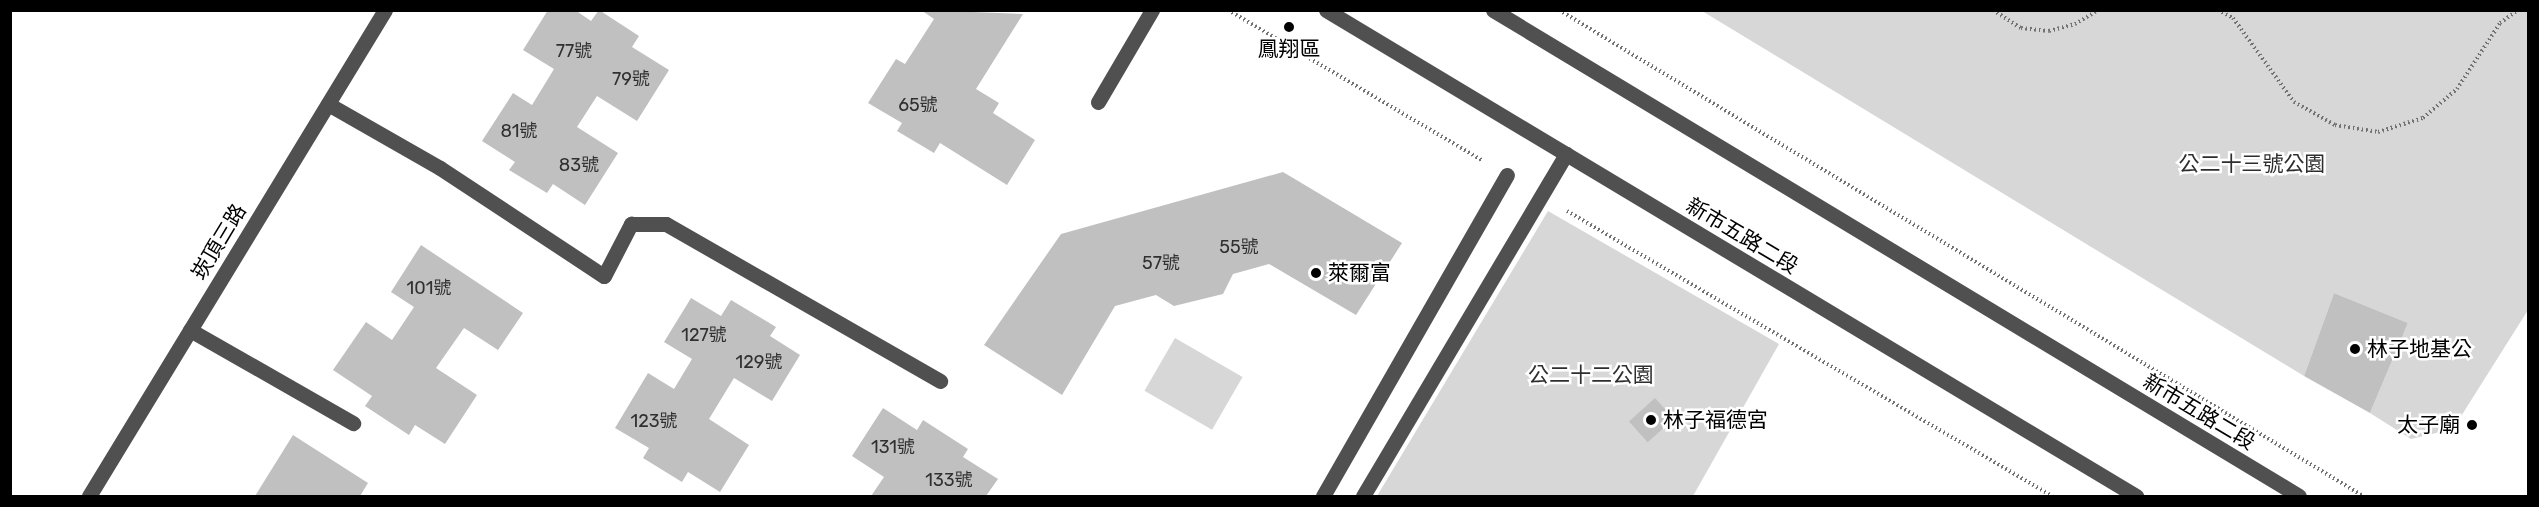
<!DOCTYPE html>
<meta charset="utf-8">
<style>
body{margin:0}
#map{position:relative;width:2539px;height:507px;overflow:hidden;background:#fff;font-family:Rubik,"Noto Sans TC",sans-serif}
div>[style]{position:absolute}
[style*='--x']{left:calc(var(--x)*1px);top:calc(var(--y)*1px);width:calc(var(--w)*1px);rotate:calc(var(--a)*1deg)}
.green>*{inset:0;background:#d7d7d7;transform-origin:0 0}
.building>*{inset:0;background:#c0c0c0;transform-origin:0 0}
.path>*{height:4px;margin-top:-2px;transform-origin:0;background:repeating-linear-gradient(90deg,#727272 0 1.5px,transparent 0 4.5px)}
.minor>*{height:15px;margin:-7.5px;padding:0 7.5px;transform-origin:7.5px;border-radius:7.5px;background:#505050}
.dots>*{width:16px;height:16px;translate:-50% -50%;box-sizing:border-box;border:3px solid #fff;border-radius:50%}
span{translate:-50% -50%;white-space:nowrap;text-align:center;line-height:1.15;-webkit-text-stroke:5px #fff;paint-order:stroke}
.number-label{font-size:18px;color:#303030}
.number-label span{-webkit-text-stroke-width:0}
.poi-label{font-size:21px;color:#000}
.left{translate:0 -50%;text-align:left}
.right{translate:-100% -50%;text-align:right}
.park-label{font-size:21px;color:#2e2e2e}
.street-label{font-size:21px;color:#000}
.frame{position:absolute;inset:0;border:12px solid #000;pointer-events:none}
</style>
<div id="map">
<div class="green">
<i style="clip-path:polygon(1702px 11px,2528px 11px,2528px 310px,2453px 429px,2411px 439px,2370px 413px,2408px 323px,2334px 293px,2304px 376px)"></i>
<i style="clip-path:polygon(1548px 211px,1779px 344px,1693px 496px,1377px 496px)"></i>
<i style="left:1175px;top:338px;width:78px;height:61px;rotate:30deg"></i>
</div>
<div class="building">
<i style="clip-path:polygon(548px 10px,575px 10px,591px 21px,599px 10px,639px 36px,632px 47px,669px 70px,637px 121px,597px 96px,577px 127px,618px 153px,585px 205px,553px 184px,547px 193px,509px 170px,515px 162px,482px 141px,513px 93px,532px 105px,554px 69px,523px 50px)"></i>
<i style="clip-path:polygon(921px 10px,1023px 14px,976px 89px,999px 103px,993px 113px,1035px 140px,1007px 185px,940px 143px,934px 153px,897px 131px,902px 123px,868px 103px,896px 59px,905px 64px,934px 19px)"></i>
<i style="clip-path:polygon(1283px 172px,1402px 243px,1356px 315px,1269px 264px,1233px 274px,1223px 294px,1174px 306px,1156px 295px,1115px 306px,1062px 395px,984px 345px,1061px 234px)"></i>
<i style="clip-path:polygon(421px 245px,523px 313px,498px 350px,464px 328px,436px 368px,477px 395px,445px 444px,415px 425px,409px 435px,365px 406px,372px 396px,333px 370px,366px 322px,392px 340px,414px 307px,391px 292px)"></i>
<i style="clip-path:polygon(2334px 293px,2408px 323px,2370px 413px,2304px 376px)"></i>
<i style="clip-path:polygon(691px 298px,721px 316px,731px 300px,776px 327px,770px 336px,800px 355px,772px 401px,734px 378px,709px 419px,749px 445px,720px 492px,688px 472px,682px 482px,643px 458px,649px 448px,615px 428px,648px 373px,674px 389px,692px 359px,664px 342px)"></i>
<i style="left:1655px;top:398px;width:28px;height:35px;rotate:48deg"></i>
<i style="clip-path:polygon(883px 408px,917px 430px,923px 420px,968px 449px,963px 457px,998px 479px,986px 496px,871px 496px,884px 477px,852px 456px)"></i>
<i style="clip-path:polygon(293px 435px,368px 483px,360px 496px,255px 496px)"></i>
</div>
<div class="path">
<i style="--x:1228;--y:10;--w:296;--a:30.6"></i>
<i style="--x:1559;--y:10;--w:939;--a:31.15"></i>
<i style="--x:1993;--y:10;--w:33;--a:33"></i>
<i style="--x:2021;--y:28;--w:28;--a:6"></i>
<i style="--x:2049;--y:31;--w:27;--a:-15"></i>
<i style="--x:2075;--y:24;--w:27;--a:-31"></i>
<i style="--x:2218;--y:10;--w:17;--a:28"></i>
<i style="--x:2233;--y:18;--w:104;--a:54"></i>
<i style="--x:2294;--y:102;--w:47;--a:29.3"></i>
<i style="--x:2335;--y:125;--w:44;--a:9.2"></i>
<i style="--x:2378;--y:132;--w:47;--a:-17.3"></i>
<i style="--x:2423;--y:118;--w:45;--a:-40.5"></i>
<i style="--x:2457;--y:89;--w:79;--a:-56.9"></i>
<i style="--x:2500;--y:23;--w:22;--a:-36"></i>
<i style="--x:1567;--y:211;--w:563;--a:30.44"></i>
</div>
<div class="minor">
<i style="--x:1326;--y:10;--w:945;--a:30.96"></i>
<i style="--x:1493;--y:10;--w:941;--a:31.09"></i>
<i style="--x:1098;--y:102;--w:107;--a:-59.6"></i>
<i style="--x:328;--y:104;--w:129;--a:29.7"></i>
<i style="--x:440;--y:168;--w:196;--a:33.4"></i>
<i style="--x:604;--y:276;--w:59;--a:-62.6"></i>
<i style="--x:631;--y:224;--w:35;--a:0"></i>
<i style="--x:666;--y:224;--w:316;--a:29.8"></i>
<i style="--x:190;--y:330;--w:188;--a:29.7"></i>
<i style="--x:89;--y:496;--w:569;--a:-58.66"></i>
<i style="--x:1323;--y:496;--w:370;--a:-60.2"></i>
<i style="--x:1363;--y:496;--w:398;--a:-59.3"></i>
</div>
<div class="dots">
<i style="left:1289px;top:27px;background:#000"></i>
<i style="left:1316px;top:273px;background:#000"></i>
<i style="left:2355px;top:349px;background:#000"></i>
<i style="left:1651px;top:420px;background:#000"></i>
<i style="left:2472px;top:425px;background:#000"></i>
</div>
<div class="number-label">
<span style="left:574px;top:51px">77號</span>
<span style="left:631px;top:79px">79號</span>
<span style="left:918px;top:105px">65號</span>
<span style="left:519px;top:131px">81號</span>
<span style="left:579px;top:165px">83號</span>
<span style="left:1239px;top:247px">55號</span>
<span style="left:1161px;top:263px">57號</span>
<span style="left:429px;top:288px">101號</span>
<span style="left:704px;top:335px">127號</span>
<span style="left:759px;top:362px">129號</span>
<span style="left:654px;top:421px">123號</span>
<span style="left:893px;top:447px">131號</span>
<span style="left:949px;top:480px">133號</span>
</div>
<div class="poi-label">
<span style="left:1289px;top:49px">鳳翔區</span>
<span class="left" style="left:1328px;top:273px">萊爾富</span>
<span class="left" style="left:2367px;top:349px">林子地基公</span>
<span class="left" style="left:1663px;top:420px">林子福德宮</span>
<span class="right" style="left:2460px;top:425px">太子廟</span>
</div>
<div class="park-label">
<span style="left:2252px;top:164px">公二十三號公園</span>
<span style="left:1591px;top:375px">公二十二公園</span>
</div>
<div class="street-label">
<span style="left:1742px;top:236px;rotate:31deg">新市五路二段</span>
<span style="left:219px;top:242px;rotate:-59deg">崁頂三路</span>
<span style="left:2199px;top:412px;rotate:31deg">新市五路二段</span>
</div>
<div class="frame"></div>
</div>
